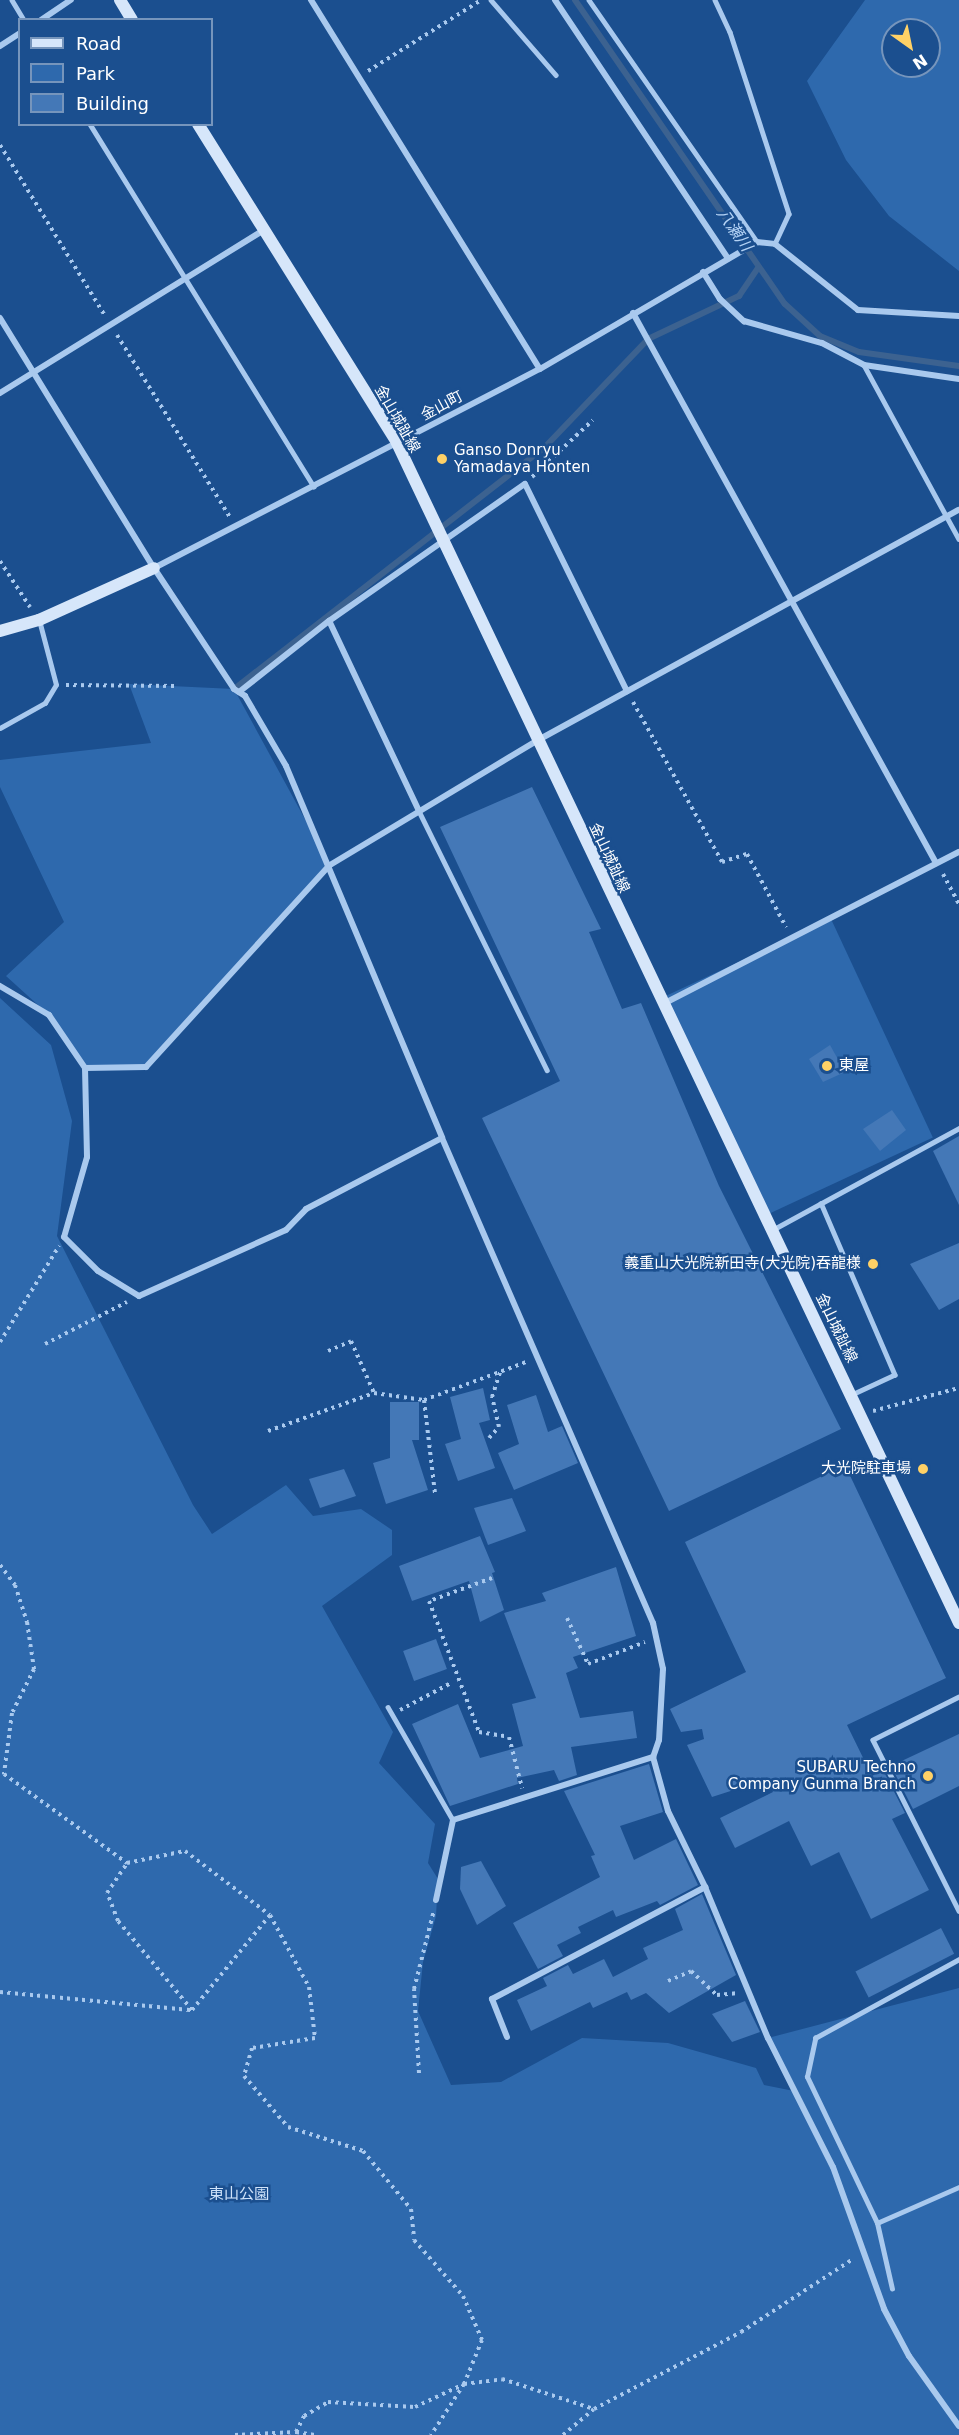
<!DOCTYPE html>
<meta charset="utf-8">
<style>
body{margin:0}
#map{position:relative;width:959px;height:2435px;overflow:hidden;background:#1b4f8f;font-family:"DejaVu Sans","Noto Sans JP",sans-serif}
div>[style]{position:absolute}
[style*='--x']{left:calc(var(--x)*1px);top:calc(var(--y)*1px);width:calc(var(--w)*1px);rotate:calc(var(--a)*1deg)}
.green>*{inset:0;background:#2e69ad;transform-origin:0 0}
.stream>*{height:6px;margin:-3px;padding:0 3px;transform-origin:3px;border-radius:3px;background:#3c6290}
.building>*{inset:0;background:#4478b7;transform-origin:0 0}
.path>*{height:4px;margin-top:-2px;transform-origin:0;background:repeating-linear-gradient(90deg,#a9c9ee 0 3px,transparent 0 7.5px)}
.lane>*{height:4.5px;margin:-2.25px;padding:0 2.25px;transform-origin:2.25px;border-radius:2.25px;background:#a9c9ee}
.street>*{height:6px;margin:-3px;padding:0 3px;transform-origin:3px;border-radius:3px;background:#a9c9ee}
.secondary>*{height:12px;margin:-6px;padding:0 6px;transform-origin:6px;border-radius:6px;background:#d6e6fa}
.dots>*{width:16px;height:16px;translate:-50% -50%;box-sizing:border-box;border:3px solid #1b4f8f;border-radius:50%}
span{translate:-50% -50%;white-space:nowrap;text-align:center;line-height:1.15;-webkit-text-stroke:5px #1b4f8f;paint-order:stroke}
.street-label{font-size:15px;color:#fff}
.poi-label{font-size:15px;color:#fff}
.left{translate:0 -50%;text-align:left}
.right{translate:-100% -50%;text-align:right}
.park-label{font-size:15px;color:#cfe3fa}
.water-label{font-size:16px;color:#b5d3f5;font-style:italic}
.legend{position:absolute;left:18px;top:18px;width:195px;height:108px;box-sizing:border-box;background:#1b4f8f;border:2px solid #7695bc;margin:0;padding:8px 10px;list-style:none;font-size:18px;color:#fff}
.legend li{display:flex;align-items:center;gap:12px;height:30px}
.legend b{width:30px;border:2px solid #7695bc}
.north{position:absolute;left:881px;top:18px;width:60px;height:60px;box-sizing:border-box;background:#1b4f8f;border:2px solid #7695bc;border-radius:50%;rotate:147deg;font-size:16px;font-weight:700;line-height:24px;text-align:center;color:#fff}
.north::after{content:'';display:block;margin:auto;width:21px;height:27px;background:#ffd166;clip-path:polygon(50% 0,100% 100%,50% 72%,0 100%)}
</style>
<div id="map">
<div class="green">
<i style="clip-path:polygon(evenodd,865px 0,959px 0,959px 271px,889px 216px,846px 160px,807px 81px,865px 0,893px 30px,929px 30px,929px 66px,893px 66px,893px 30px)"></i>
<i style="clip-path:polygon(129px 684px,234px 689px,330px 865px,146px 1067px,85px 1068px,49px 1015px,6px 976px,64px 922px,0 787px,0 760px,151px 743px)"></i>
<i style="left:831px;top:919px;width:241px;height:189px;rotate:65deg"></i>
<i style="clip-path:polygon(0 998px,51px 1045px,72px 1121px,57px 1236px,193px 1505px,212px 1534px,286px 1485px,313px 1516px,361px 1509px,392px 1530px,392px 1555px,322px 1606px,393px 1732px,379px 1763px,435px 1824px,428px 1863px,438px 1879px,436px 1916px,423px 1962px,418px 2011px,451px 2085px,501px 2082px,582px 2038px,668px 2043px,756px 2068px,764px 2085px,794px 2091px,768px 2038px,959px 1988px,959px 2435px,0 2435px)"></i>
</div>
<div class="stream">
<i style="--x:575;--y:0;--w:369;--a:55.4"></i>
<i style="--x:785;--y:304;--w:47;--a:42.4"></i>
<i style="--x:820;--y:336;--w:42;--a:22.3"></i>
<i style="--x:859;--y:352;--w:101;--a:8"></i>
<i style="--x:234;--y:689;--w:393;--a:-37.9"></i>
<i style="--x:544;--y:448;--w:151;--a:-46.3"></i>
<i style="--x:648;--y:339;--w:101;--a:-25.3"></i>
<i style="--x:739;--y:296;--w:34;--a:-56"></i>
</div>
<div class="building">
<i style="clip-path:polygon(532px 787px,601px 929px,589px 932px,622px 1009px,641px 1003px,719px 1186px,841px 1429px,669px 1511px,482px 1118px,560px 1081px,440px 827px)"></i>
<i style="clip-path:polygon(830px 1045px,845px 1072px,823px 1082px,809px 1059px)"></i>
<i style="clip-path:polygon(892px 1110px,906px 1130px,880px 1151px,863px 1129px)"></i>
<i style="clip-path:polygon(959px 1136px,959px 1205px,933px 1151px)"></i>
<i style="clip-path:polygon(959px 1243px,959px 1299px,939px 1310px,910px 1264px)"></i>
<i style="clip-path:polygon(483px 1388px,490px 1420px,479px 1423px,495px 1468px,458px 1481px,445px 1444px,461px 1439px,450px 1397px)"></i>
<i style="clip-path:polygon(536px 1395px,548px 1432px,562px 1426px,578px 1463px,514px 1490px,498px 1453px,519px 1444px,507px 1405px)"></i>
<i style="clip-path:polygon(390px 1402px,419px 1402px,419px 1440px,412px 1440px,428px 1490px,386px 1504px,373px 1463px,390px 1458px)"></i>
<i style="clip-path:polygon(845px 1465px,946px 1678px,847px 1725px,872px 1776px,883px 1770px,905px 1813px,892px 1819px,929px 1890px,871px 1919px,839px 1852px,811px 1866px,789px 1821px,735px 1848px,720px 1818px,773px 1792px,768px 1779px,712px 1797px,687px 1745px,704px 1739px,702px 1729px,681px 1732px,670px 1709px,746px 1672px,685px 1542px)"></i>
<i style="clip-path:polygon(344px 1469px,356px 1496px,320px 1508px,309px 1479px)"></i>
<i style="clip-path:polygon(512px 1498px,526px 1531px,488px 1545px,474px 1508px)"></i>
<i style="clip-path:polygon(480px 1536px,495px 1572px,492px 1573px,504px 1610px,480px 1622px,469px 1581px,412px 1601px,399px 1566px)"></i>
<i style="clip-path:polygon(616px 1567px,636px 1636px,573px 1657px,578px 1668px,566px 1673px,580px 1718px,633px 1711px,637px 1738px,571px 1747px,577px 1775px,559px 1781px,554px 1770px,517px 1778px,518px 1784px,450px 1806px,412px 1724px,458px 1704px,480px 1758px,523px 1746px,512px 1704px,536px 1698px,504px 1613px,546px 1601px,542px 1593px)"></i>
<i style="left:436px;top:1639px;width:32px;height:35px;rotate:70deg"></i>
<i style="clip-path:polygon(959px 1734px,959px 1786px,913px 1809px,891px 1766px)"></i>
<i style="clip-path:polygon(649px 1764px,663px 1812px,620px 1826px,634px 1860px,676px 1839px,698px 1885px,660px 1905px,657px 1901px,616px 1917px,613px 1910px,578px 1927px,581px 1933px,557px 1945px,563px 1956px,538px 1969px,513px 1923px,600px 1877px,591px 1856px,595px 1855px,564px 1791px)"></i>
<i style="clip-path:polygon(481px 1861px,506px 1906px,477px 1925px,460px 1889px,461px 1867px)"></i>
<i style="clip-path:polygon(702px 1894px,736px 1975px,669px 2013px,646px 1993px,631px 2000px,627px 1992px,593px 2008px,590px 2002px,531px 2031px,517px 2000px,547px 1986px,543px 1978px,568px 1965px,573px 1974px,604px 1959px,613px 1977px,648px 1959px,643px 1948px,683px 1930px,675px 1909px)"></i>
<i style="left:941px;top:1928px;width:29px;height:96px;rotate:63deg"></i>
<i style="clip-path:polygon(745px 2001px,760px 2032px,732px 2042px,712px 2014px)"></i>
</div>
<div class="path">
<i style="--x:368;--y:71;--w:133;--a:-32.1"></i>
<i style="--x:0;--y:145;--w:201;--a:58.4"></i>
<i style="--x:117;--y:335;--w:214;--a:58.2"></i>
<i style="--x:532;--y:477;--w:83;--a:-43.1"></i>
<i style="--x:0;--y:561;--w:55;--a:56.9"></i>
<i style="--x:66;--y:685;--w:111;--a:0.5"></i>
<i style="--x:633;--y:702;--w:183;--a:60.9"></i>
<i style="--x:722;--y:862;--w:26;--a:-18"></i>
<i style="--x:747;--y:854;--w:83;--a:61.9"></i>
<i style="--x:943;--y:874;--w:34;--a:62"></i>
<i style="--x:0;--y:1342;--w:113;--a:-58.4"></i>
<i style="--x:45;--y:1344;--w:92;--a:-27.1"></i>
<i style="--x:328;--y:1351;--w:25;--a:-23"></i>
<i style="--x:351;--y:1341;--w:57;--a:66.1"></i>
<i style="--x:424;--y:1400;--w:94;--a:83.3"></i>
<i style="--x:873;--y:1411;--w:89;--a:-15"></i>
<i style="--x:268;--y:1431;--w:113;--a:-19.7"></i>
<i style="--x:374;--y:1393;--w:50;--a:8"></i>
<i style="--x:424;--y:1400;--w:112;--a:-20.4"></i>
<i style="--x:489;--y:1438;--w:15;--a:-48"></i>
<i style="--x:499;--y:1427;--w:31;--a:-103"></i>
<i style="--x:492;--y:1397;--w:26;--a:-72"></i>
<i style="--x:0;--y:1565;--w:25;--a:53"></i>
<i style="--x:15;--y:1585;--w:39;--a:72"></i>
<i style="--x:27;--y:1622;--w:48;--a:81.5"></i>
<i style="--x:34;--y:1669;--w:49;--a:116.6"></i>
<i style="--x:12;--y:1713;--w:62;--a:97.5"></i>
<i style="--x:4;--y:1774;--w:152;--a:35.9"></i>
<i style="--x:127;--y:1863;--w:59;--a:-11.7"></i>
<i style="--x:185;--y:1851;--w:106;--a:37"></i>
<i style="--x:270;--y:1915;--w:82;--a:61.6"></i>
<i style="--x:309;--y:1987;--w:51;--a:83.3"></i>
<i style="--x:315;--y:2038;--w:64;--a:171"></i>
<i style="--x:252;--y:2048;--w:29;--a:106"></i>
<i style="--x:244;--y:2076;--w:67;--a:49.2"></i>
<i style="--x:288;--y:2127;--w:79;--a:17.7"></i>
<i style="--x:363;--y:2151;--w:75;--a:50.4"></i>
<i style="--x:411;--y:2209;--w:31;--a:84"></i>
<i style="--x:414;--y:2240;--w:74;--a:48.8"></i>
<i style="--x:463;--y:2296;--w:48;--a:66.6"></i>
<i style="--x:482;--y:2340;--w:48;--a:112.2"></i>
<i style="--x:464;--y:2384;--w:38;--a:-7"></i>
<i style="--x:502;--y:2379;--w:97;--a:18.1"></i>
<i style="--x:492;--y:1578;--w:67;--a:159.9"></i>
<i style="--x:429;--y:1601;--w:140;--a:69.1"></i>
<i style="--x:479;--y:1732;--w:30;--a:9"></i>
<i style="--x:509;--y:1737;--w:53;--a:75.7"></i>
<i style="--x:567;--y:1618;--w:51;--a:65.5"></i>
<i style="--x:588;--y:1664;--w:61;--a:-21.1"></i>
<i style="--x:400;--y:1710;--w:58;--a:-27.9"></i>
<i style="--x:668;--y:1981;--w:25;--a:-23"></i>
<i style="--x:691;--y:1971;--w:35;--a:43"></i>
<i style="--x:717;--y:1995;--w:22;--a:-5"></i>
<i style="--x:0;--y:1992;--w:193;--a:5.4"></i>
<i style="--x:192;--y:2010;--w:116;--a:-129.7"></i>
<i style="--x:118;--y:1921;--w:30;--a:-111"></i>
<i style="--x:107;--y:1893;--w:36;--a:-56"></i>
<i style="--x:192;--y:2010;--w:123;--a:-50.6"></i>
<i style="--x:419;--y:2073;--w:84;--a:-93.4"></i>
<i style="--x:414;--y:1989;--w:81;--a:-75.8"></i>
<i style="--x:296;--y:2432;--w:19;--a:9"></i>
<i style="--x:235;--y:2435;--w:61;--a:-2.8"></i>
<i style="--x:296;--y:2432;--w:18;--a:-63"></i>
<i style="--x:304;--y:2416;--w:28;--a:-30"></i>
<i style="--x:328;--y:2402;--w:87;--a:3.3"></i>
<i style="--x:415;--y:2407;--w:54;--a:-25.1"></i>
<i style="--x:464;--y:2384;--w:61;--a:122.9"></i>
<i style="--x:563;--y:2435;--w:40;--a:-40"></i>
<i style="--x:594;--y:2409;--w:166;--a:-27.6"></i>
<i style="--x:741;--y:2332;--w:134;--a:-33.1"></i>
</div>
<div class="lane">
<i style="--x:12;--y:0;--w:23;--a:59"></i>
<i style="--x:491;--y:0;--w:99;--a:49.1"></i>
<i style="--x:589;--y:0;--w:295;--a:55.2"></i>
<i style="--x:715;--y:0;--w:35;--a:65"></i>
<i style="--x:730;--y:32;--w:191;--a:72"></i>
<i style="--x:789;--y:214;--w:33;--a:115"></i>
<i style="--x:90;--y:124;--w:426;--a:58.3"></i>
<i style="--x:864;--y:365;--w:198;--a:61.4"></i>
<i style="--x:0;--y:728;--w:51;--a:-29.1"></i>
<i style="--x:45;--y:703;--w:21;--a:-59"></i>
<i style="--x:56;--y:685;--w:67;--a:-104.7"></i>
<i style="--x:419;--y:811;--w:289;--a:63.7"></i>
<i style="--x:821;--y:1203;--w:187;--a:66.7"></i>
<i style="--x:895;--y:1375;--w:47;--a:155.1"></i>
<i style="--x:774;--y:1229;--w:211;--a:-28.6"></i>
<i style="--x:959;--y:1697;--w:96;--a:153.4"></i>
<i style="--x:873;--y:1740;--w:191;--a:63.3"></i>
<i style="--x:388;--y:1707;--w:130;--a:60.1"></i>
<i style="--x:877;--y:2223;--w:90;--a:-23.7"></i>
<i style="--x:892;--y:2289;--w:68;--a:-102.8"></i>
<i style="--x:877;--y:2223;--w:162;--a:-115.6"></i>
<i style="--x:807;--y:2077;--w:40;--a:-78"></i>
<i style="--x:815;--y:2038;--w:164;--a:-28.7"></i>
</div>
<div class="street">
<i style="--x:311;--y:0;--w:434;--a:58.2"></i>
<i style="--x:555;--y:0;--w:311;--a:56.2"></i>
<i style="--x:41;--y:20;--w:36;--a:-34"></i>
<i style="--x:0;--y:46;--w:24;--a:-33"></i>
<i style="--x:703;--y:272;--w:32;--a:58"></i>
<i style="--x:720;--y:299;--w:33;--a:43"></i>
<i style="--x:744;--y:321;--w:81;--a:15.8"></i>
<i style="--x:822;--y:343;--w:47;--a:27.6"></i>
<i style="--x:864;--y:365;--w:96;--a:8.4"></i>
<i style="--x:633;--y:313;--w:628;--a:61.15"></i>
<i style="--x:0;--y:318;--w:294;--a:58.4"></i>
<i style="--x:154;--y:568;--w:145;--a:56.5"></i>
<i style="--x:234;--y:689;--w:13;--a:32"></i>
<i style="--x:245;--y:696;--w:81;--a:59.6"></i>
<i style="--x:286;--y:766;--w:403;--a:67.2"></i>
<i style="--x:442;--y:1138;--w:529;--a:66.49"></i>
<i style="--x:653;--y:1623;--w:47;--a:77.7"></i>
<i style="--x:663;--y:1669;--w:71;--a:93.2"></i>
<i style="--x:659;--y:1740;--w:18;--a:109"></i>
<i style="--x:653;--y:1757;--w:56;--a:74.5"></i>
<i style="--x:668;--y:1811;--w:85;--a:64"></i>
<i style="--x:705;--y:1887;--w:164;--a:67.4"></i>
<i style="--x:768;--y:2038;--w:144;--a:63.3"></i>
<i style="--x:833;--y:2167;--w:151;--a:70.2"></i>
<i style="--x:884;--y:2309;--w:53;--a:62"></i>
<i style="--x:909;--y:2356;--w:86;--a:54.5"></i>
<i style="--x:0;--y:393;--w:310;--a:-31.7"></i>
<i style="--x:154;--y:568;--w:434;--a:-27.3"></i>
<i style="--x:540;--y:369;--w:251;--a:-30.3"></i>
<i style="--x:757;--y:242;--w:18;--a:6"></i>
<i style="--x:775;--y:244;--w:106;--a:38.5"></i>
<i style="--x:858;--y:310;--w:101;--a:3.4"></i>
<i style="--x:239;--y:692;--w:115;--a:-38.3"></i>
<i style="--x:419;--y:811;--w:210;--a:-115.3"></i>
<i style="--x:329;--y:621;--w:239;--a:-35"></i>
<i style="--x:525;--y:484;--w:231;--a:63.8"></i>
<i style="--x:0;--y:986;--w:57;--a:30.6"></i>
<i style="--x:49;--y:1015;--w:64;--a:55.8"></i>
<i style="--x:85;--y:1068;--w:89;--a:88.7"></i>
<i style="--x:87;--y:1157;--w:83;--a:106"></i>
<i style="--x:64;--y:1237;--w:48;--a:45"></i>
<i style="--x:98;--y:1271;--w:48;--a:31.4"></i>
<i style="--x:139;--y:1296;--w:161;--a:-24.2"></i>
<i style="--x:286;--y:1230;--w:29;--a:-46"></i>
<i style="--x:306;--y:1209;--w:153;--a:-27.6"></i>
<i style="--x:663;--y:1004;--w:333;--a:-27.2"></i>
<i style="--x:85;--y:1068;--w:61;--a:-0.9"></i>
<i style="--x:146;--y:1067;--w:273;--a:-47.7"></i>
<i style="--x:330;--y:865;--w:245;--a:-31"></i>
<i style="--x:540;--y:739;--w:477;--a:-28.7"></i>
<i style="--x:436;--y:1900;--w:82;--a:-78"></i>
<i style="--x:453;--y:1820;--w:210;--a:-17.5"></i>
<i style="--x:507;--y:2037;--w:41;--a:-111.5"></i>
<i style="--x:492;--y:1999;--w:241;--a:-27.7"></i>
</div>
<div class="secondary">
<i style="--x:120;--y:0;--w:23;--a:59"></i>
<i style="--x:198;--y:124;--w:376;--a:58"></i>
<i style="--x:397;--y:443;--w:1307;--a:64.53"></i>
<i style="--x:0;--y:631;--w:41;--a:-15.8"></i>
<i style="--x:39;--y:620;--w:126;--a:-24.3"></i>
</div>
<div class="dots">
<i style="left:442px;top:459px;background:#ffd166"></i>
<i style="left:827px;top:1066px;background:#ffd166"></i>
<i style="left:873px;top:1264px;background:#ffd166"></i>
<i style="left:923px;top:1469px;background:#ffd166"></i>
<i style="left:928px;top:1776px;background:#ffd166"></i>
</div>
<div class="street-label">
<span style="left:442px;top:406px;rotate:-28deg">金山町</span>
<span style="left:397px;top:419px;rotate:60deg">金山城趾線</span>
<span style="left:609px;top:858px;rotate:65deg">金山城趾線</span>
<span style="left:836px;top:1328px;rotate:64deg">金山城趾線</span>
</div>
<div class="poi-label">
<span class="left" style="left:454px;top:459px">Ganso Donryu<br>Yamadaya Honten</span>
<span class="left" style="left:839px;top:1066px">東屋</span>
<span class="right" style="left:861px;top:1264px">義重山大光院新田寺(大光院)吞龍様</span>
<span class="right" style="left:911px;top:1469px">大光院駐車場</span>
<span class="right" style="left:916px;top:1776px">SUBARU Techno<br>Company Gunma Branch</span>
</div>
<div class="park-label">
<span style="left:239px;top:2195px">東山公園</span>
</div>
<div class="water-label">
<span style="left:734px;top:230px;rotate:55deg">八瀬川</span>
</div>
<ul class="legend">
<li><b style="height:8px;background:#d6e6fa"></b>Road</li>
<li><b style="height:16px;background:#2e69ad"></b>Park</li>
<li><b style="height:16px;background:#4478b7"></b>Building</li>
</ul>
<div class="north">N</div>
</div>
